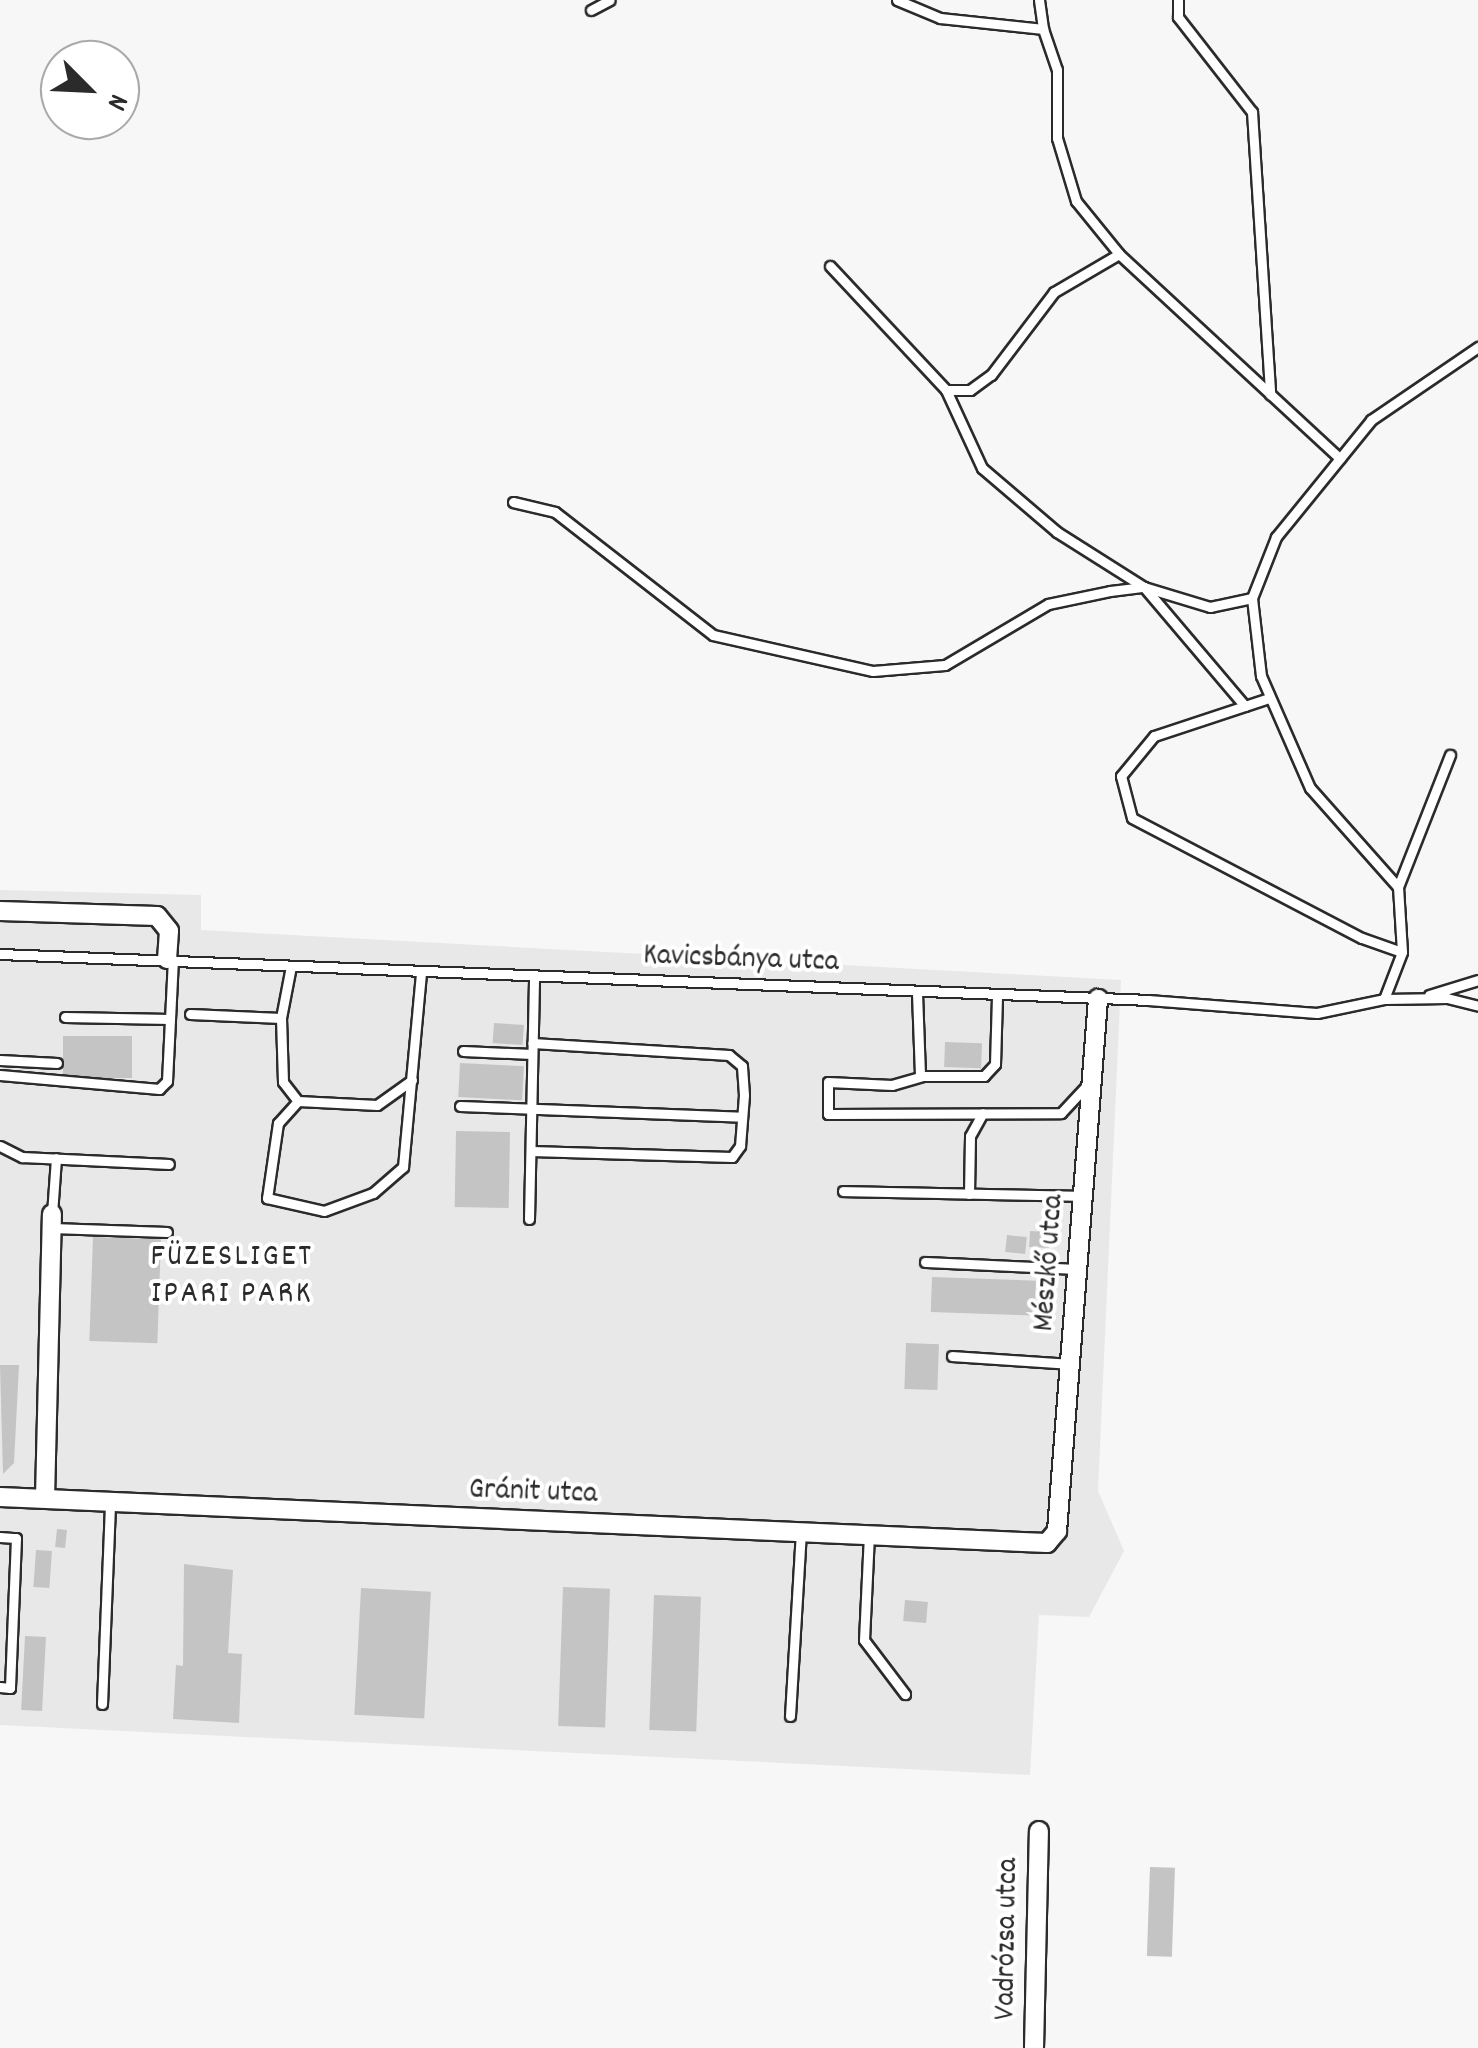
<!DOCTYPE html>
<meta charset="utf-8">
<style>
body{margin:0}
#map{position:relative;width:1478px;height:2048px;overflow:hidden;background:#f7f7f7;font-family:Dekko,sans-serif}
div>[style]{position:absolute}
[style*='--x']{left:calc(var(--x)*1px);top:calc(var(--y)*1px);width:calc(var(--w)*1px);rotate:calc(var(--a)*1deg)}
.built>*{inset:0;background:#e8e8e8}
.building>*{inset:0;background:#c4c4c4;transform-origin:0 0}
.roads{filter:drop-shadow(2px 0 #2b2b2b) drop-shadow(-2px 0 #2b2b2b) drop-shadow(0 2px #2b2b2b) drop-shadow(0 -2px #2b2b2b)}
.service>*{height:9px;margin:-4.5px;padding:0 4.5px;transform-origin:4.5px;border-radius:4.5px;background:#fff}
.minor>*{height:18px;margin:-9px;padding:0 9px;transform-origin:9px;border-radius:9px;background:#fff}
span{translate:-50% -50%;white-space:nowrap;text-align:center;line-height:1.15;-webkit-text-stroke:8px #fff;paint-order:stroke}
.street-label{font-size:30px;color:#2b2b2b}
.neighbourhood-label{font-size:32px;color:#2b2b2b;letter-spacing:2.5px}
.north{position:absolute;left:40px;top:40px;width:100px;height:100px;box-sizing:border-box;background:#fff;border:2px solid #aaa;border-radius:50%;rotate:114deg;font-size:28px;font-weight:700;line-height:40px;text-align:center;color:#2b2b2b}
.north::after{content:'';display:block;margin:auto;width:35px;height:45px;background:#2b2b2b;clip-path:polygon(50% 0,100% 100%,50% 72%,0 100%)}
</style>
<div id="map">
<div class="built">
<i style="clip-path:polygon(0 890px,201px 895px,201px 930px,1121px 980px,1098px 1491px,1124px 1551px,1089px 1617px,1039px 1615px,1030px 1775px,0 1725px)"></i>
</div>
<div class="building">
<i style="left:494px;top:1023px;width:30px;height:20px;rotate:4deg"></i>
<i style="left:63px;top:1036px;width:69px;height:42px"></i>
<i style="left:945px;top:1042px;width:37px;height:25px;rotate:2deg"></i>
<i style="left:460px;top:1063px;width:64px;height:34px;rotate:3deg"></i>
<i style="left:456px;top:1131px;width:54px;height:76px;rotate:1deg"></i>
<i style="left:1030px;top:1231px;width:20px;height:16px;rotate:3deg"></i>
<i style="left:1007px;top:1235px;width:20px;height:17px;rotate:6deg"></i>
<i style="left:93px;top:1237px;width:68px;height:104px;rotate:2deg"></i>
<i style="left:932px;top:1277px;width:104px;height:35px;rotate:2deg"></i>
<i style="left:906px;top:1343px;width:33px;height:46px;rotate:2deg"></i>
<i style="clip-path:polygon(0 1365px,19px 1365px,14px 1463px,3px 1474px)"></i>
<i style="left:57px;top:1529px;width:10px;height:18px;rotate:6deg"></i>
<i style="left:36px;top:1550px;width:16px;height:37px;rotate:4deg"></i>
<i style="clip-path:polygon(184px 1564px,233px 1570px,228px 1653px,242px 1654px,239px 1723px,173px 1719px,176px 1665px,183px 1666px)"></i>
<i style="left:563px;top:1587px;width:47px;height:139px;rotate:2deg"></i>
<i style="left:361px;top:1588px;width:70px;height:127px;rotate:3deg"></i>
<i style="left:654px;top:1595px;width:47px;height:135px;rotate:2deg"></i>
<i style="left:905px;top:1600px;width:23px;height:21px;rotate:5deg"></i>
<i style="left:25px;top:1636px;width:21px;height:74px;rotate:3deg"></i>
<i style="left:1150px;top:1867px;width:25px;height:89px;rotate:2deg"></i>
</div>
<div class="roads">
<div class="service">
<i style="--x:897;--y:0;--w:47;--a:22.7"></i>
<i style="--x:940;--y:18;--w:104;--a:6.1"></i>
<i style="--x:1043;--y:29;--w:43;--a:71.1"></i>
<i style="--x:1057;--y:70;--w:68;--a:90"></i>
<i style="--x:1057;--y:138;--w:66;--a:73.2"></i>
<i style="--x:1076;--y:201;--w:68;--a:50.9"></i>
<i style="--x:1119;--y:254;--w:301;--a:42.8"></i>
<i style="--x:1039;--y:0;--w:29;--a:82"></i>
<i style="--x:1178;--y:0;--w:17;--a:90"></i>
<i style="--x:1178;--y:17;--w:120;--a:52.1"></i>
<i style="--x:1252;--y:112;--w:283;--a:86.3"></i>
<i style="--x:591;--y:10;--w:21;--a:-28"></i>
<i style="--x:830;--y:266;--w:170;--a:46.9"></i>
<i style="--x:946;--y:390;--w:86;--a:65.2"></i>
<i style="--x:982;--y:468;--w:99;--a:40.5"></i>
<i style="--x:1057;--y:532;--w:103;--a:32.3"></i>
<i style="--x:1144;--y:587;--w:156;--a:49.7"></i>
<i style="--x:946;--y:390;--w:24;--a:0"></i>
<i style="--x:970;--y:390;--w:26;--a:-36"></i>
<i style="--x:991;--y:375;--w:104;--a:-52.8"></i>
<i style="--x:1054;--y:292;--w:75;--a:-30.3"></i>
<i style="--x:513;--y:502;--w:43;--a:13.4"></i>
<i style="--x:555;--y:512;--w:200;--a:37.9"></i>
<i style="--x:713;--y:635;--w:164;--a:12.7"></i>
<i style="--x:873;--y:671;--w:72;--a:-4.8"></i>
<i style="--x:945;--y:665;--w:120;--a:-30.6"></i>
<i style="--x:1048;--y:604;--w:63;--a:-11.8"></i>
<i style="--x:1110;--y:591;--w:34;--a:-7"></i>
<i style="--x:1144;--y:587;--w:69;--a:16.9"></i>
<i style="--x:1210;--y:607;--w:43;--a:-12.1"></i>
<i style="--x:1269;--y:698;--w:121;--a:161.7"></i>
<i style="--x:1154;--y:736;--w:52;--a:129.5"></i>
<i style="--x:1121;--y:776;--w:43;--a:75.3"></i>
<i style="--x:1132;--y:818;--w:259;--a:27.6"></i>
<i style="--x:1362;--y:938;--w:42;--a:19.3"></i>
<i style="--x:1398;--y:887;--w:142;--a:-68.5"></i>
<i style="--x:0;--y:954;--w:1149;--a:2.29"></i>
<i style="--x:1148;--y:1000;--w:169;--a:4.4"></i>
<i style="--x:1317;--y:1013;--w:68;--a:-11.8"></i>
<i style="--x:1384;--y:999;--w:63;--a:-0.9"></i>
<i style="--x:1447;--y:998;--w:32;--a:14"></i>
<i style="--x:917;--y:993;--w:83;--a:87.9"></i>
<i style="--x:920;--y:1076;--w:64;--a:0"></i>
<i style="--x:984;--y:1076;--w:16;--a:-47"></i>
<i style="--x:995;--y:1064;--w:69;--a:-88.3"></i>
<i style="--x:1429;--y:995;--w:51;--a:-17"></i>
<i style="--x:1384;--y:999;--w:50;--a:-69"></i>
<i style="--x:1402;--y:952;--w:65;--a:-93.5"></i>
<i style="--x:1398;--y:887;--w:132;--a:-131.6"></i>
<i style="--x:1310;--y:788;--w:122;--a:-113.6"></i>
<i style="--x:1261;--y:676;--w:79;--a:-96.6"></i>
<i style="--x:1252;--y:598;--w:66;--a:-68.5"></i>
<i style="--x:1276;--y:537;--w:151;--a:-50.9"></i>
<i style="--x:1371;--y:420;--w:130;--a:-34.3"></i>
<i style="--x:190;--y:1014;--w:91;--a:2.5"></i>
<i style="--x:281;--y:1018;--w:53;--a:-79.1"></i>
<i style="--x:65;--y:1017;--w:105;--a:1.1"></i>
<i style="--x:281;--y:1018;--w:64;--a:88.2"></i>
<i style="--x:283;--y:1082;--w:24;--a:52"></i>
<i style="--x:298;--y:1101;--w:79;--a:2.9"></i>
<i style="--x:377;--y:1105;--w:43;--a:-35.5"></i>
<i style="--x:463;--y:1051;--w:69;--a:2.5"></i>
<i style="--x:0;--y:1060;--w:57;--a:3"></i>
<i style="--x:0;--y:1075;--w:160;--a:5"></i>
<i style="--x:159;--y:1089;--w:11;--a:-45"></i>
<i style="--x:167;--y:1081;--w:121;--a:-87.2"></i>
<i style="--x:923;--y:1076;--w:32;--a:164"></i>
<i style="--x:892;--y:1085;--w:64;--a:-177.3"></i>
<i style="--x:828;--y:1082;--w:32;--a:90"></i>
<i style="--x:828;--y:1114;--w:233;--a:-0.2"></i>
<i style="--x:1061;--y:1113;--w:40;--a:-47"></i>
<i style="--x:298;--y:1101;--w:30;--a:132"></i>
<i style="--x:278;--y:1123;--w:76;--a:98.3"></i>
<i style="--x:267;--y:1198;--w:58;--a:12.8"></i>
<i style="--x:324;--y:1211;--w:52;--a:-20.2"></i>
<i style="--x:373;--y:1193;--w:40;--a:-41"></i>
<i style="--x:403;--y:1167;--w:195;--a:-84.7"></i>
<i style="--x:460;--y:1106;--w:282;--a:2.2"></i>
<i style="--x:0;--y:1146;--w:25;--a:27"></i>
<i style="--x:22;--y:1157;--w:147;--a:2.7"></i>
<i style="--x:531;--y:1151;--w:201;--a:1.7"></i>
<i style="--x:732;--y:1157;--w:14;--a:-54"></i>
<i style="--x:740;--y:1146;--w:51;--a:-85.5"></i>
<i style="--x:744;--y:1095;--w:29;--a:-94"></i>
<i style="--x:742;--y:1066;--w:17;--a:-140"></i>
<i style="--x:729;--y:1055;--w:197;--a:-176.5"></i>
<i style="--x:843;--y:1191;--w:240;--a:1.2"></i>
<i style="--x:969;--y:1194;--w:58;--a:-89"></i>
<i style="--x:970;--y:1136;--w:26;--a:-61"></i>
<i style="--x:52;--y:1214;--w:56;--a:-85.9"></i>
<i style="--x:529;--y:1219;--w:240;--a:-88.8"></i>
<i style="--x:52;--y:1228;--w:115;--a:2"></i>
<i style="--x:925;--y:1262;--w:153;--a:2.6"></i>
<i style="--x:952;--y:1356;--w:119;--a:3.8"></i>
<i style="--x:869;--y:1534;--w:106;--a:92.7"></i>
<i style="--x:864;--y:1640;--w:68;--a:52.8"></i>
<i style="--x:0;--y:1537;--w:16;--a:4"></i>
<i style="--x:16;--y:1538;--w:150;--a:92.3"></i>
<i style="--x:10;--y:1688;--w:10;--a:-174"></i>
<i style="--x:102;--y:1704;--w:202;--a:-87.7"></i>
<i style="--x:790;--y:1716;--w:185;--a:-86.6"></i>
</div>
<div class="minor">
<i style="--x:0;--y:911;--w:157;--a:1.8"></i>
<i style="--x:157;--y:916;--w:19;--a:51"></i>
<i style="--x:169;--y:931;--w:28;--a:94"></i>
<i style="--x:0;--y:1497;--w:1048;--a:2.52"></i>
<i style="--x:1047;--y:1543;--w:16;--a:-50"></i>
<i style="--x:1057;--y:1531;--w:534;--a:-85.59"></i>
<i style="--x:45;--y:1498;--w:284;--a:-88.6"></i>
<i style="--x:1034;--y:2048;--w:217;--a:-88.7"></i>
</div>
</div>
<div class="street-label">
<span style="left:741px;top:961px;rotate:2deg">Kavicsbánya utca</span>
<span style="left:1051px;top:1263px;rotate:-86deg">Mészkő utca</span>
<span style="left:533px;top:1494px;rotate:2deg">Gránit utca</span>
<span style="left:1009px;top:1939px;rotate:-89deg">Vadrózsa utca</span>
</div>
<div class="neighbourhood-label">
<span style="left:232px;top:1277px">FÜZESLIGET<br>IPARI PARK</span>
</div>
<div class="north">N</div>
</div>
